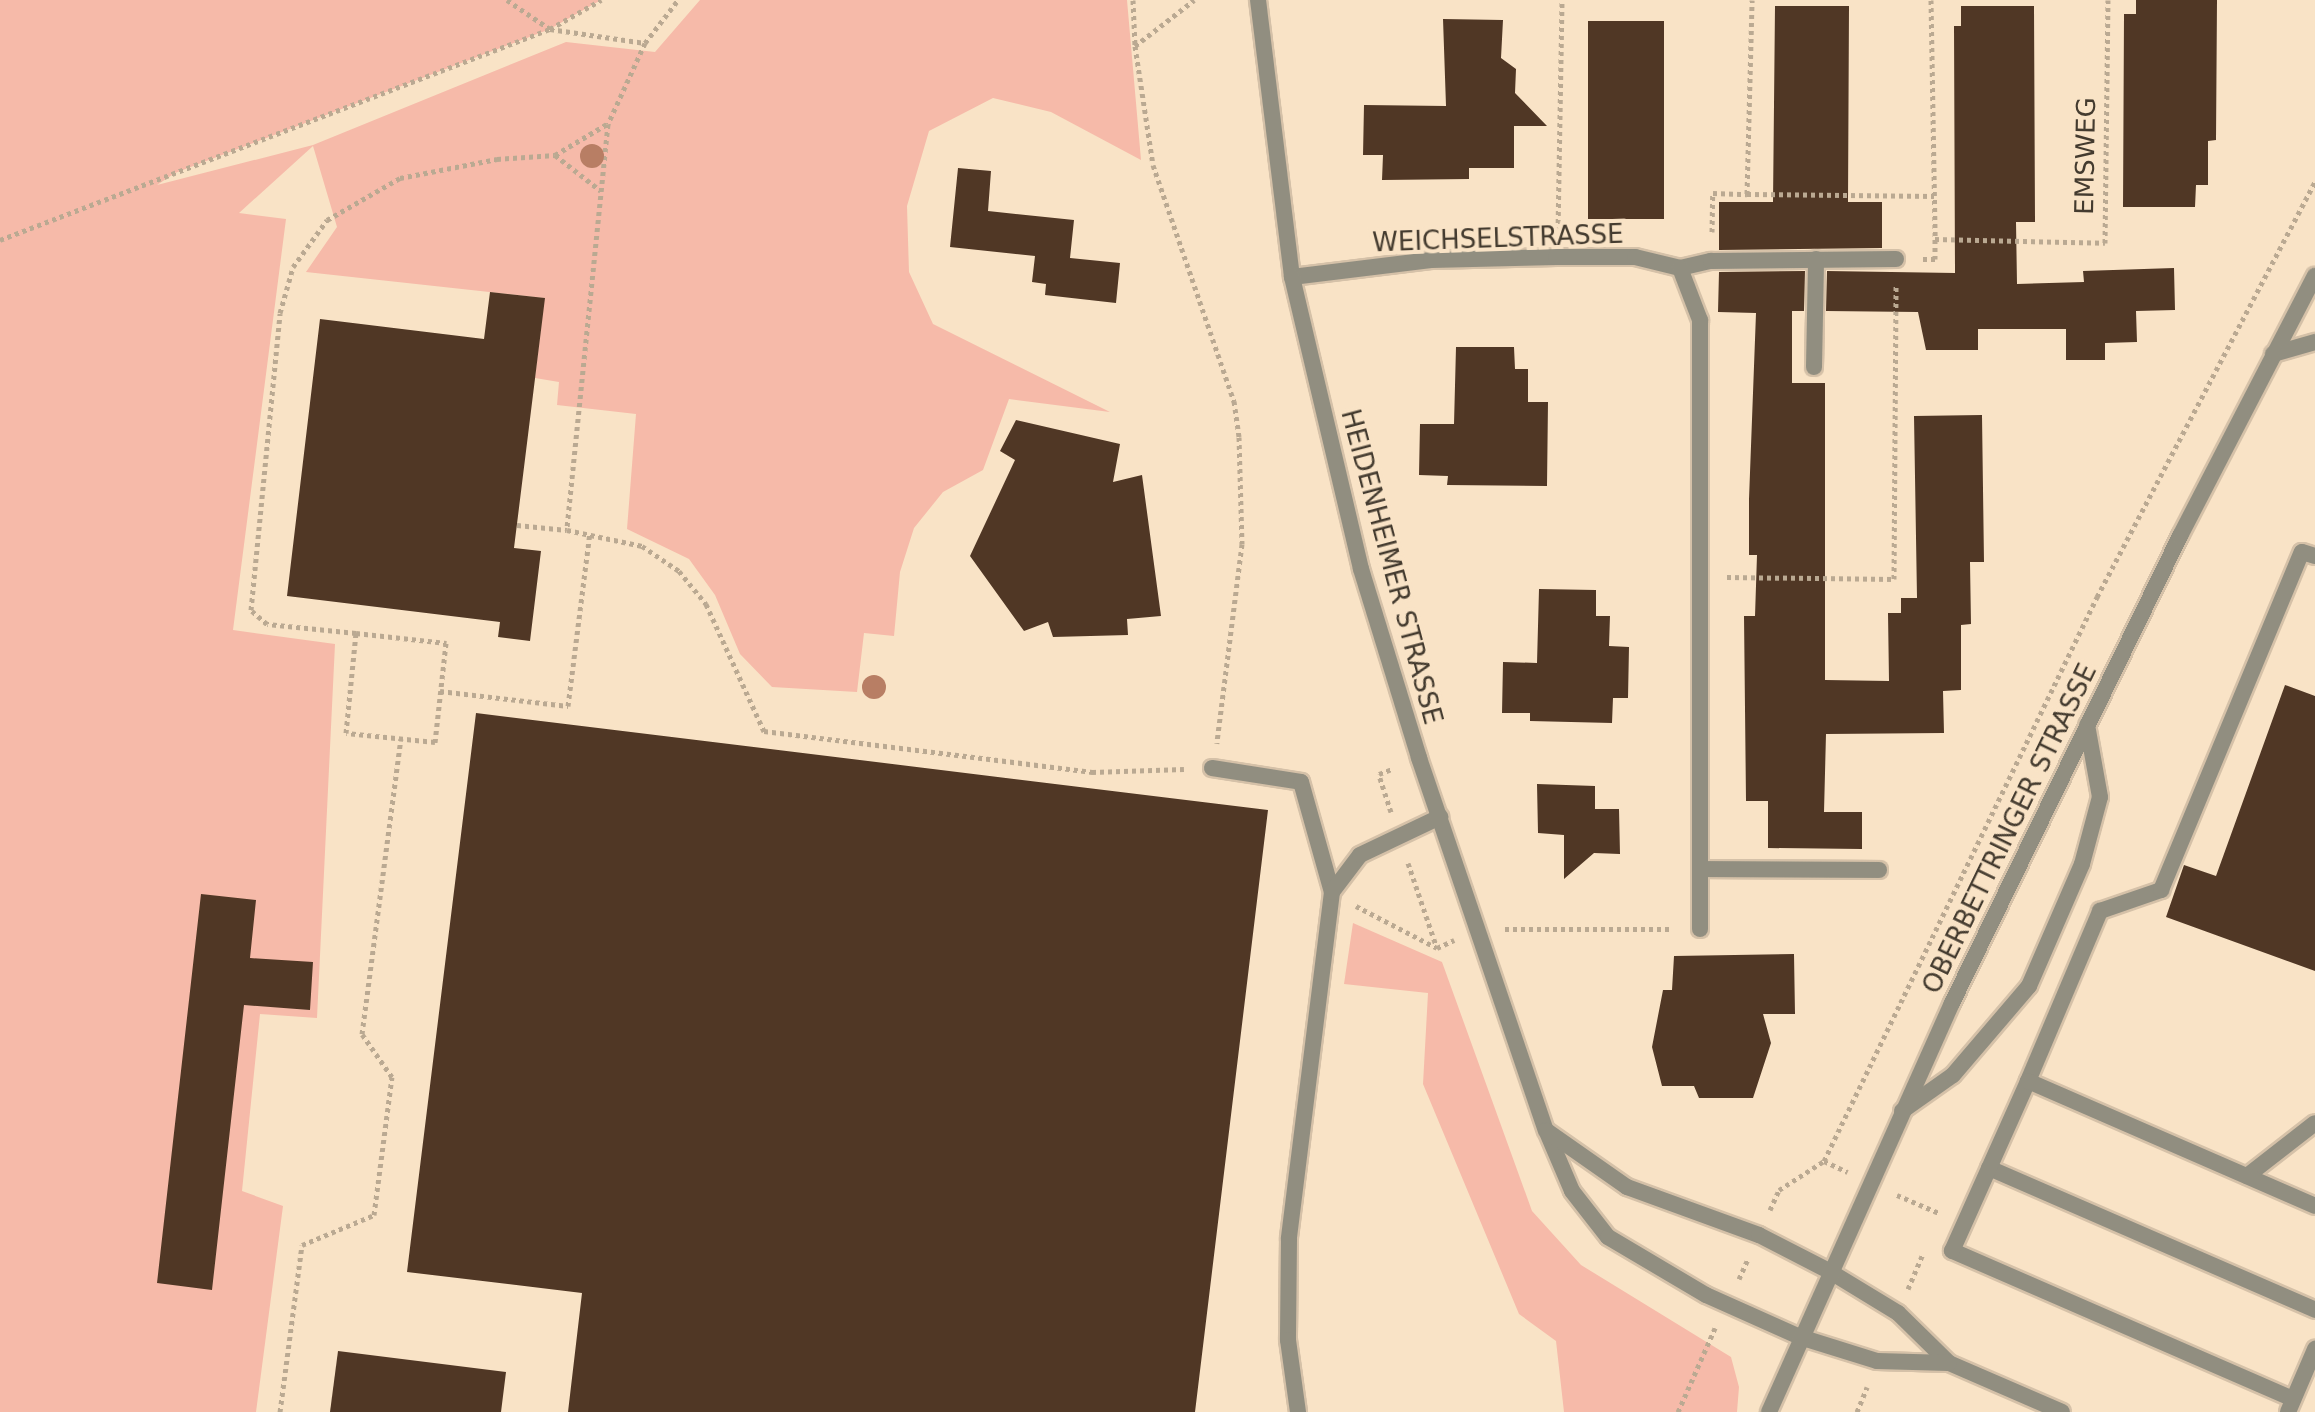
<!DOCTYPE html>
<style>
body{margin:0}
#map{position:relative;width:2315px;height:1412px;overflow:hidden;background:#f9e3c6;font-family:"DejaVu Sans",sans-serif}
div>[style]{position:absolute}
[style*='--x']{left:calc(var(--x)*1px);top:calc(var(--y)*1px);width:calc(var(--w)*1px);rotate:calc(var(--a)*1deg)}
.green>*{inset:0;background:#f6baa9}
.building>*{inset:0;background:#503725;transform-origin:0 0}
.path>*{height:5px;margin-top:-2.5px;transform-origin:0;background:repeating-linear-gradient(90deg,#baa992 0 4px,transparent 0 8px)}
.roads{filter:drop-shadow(2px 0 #d5c1a8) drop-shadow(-2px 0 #d5c1a8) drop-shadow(0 2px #d5c1a8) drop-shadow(0 -2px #d5c1a8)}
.service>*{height:16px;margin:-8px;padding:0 8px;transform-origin:8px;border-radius:8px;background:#918e80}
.minor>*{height:16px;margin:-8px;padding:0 8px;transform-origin:8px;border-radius:8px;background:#918e80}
.tertiary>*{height:16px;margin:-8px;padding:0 8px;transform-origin:8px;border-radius:8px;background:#918e80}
.trees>*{width:24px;height:24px;margin:-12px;border-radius:50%;background:#b87e64}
span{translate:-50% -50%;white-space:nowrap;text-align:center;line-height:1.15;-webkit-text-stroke:8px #f9e3c6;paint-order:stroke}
.street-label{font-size:26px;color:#443b2f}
</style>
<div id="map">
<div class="green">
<i style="clip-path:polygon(0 0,601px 0,550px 29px,175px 173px,157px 185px,313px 145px,566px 42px,655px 52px,700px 0,1127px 0,1141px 160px,1051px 112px,993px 98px,929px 131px,907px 206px,909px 272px,933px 324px,1110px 412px,1009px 399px,983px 470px,943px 492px,914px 528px,900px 572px,894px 636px,864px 633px,857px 692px,772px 687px,740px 654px,715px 595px,689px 559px,627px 529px,636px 414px,557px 405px,559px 382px,535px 378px,544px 298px,306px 272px,337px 227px,313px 146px,239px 213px,286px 219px,233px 630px,335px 644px,317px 1018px,260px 1014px,242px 1191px,283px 1206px,256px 1412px,0 1412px)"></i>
<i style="clip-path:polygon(1353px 923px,1442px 962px,1532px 1211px,1581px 1265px,1731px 1357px,1739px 1387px,1737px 1412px,1564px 1412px,1556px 1341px,1519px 1314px,1423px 1084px,1428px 993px,1344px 984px)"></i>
</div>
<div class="building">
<i style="clip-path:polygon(2136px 0,2217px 0,2216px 140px,2208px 141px,2208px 185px,2196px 185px,2195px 207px,2123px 207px,2124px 14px,2136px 14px)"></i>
<i style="clip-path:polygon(1775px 6px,1849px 6px,1848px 202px,1882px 202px,1882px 248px,1719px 250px,1719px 202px,1773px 202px)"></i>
<i style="clip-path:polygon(1961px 6px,2034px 6px,2035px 222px,2016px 222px,2017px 284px,2084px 282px,2083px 271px,2174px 268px,2175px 310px,2136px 311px,2137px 342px,2105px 343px,2105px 360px,2066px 360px,2066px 329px,1978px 329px,1978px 350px,1926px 350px,1918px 312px,1826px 311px,1827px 271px,1955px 273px,1954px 26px,1961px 26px)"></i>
<i style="clip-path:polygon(1443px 19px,1503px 20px,1501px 58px,1516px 69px,1515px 93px,1547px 126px,1514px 126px,1514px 168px,1469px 168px,1469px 179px,1382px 180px,1383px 155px,1363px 155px,1364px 105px,1446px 106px)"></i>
<i style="left:1588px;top:21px;width:76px;height:198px"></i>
<i style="clip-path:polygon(958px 168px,991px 171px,988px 211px,1074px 220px,1070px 258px,1120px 263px,1116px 303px,1045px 295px,1046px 284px,1032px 282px,1035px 256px,950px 247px)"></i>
<i style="clip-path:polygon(1805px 271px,1804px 311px,1792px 311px,1792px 383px,1825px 383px,1825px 680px,1889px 681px,1888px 613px,1901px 613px,1901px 598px,1917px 598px,1914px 416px,1982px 415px,1984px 562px,1970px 562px,1971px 624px,1961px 625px,1961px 690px,1943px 691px,1944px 733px,1826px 734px,1824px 812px,1862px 812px,1862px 849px,1768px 848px,1768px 801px,1746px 801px,1744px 616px,1755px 616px,1757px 555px,1749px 555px,1749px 499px,1756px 313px,1718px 312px,1719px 272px)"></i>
<i style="clip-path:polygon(490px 292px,545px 298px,514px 548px,541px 551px,530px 641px,498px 637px,500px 622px,287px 596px,320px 319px,484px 339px)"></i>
<i style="clip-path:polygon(1456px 347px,1514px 347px,1515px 369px,1528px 369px,1528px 402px,1548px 402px,1547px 486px,1447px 485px,1448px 476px,1419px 475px,1420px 424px,1454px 424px)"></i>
<i style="clip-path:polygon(1016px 420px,1120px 444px,1113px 482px,1142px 475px,1161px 616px,1127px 619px,1128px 635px,1053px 637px,1048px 622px,1024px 631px,970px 556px,1015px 460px,1000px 451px)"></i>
<i style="clip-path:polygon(1539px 589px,1596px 590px,1596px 616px,1610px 616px,1609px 646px,1629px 647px,1628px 698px,1613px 698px,1612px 723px,1530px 721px,1530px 713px,1502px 713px,1503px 662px,1537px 663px)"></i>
<i style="clip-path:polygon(2285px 685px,2315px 696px,2315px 971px,2166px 917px,2184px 865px,2216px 876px)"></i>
<i style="clip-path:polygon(476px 713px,1268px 810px,1195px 1412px,568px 1412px,582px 1293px,407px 1272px)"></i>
<i style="clip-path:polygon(1537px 784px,1595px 786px,1595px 809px,1619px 809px,1620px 854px,1594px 853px,1564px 879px,1564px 835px,1538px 833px)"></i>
<i style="clip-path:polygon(201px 894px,256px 900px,250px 958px,313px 962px,310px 1010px,244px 1005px,212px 1290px,157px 1283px)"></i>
<i style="clip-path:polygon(1794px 954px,1795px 1014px,1763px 1014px,1771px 1043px,1753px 1098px,1699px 1098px,1694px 1086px,1662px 1086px,1652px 1047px,1663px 990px,1672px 990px,1674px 956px)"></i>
<i style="clip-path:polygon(338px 1351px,506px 1372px,501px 1412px,330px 1412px)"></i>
</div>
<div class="path">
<i style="--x:507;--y:0;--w:52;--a:34"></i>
<i style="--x:550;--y:29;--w:96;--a:8.4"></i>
<i style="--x:645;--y:43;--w:54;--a:-52.5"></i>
<i style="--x:1133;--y:0;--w:46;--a:87.5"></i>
<i style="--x:1135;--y:46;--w:120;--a:81.4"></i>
<i style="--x:1153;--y:165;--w:250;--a:71.1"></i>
<i style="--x:1234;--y:401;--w:36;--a:82"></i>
<i style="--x:1239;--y:437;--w:107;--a:88.4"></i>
<i style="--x:1242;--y:544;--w:201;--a:97.2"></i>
<i style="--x:1931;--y:0;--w:239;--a:89"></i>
<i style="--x:1935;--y:239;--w:170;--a:1.3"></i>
<i style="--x:2105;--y:243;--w:243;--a:-89.3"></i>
<i style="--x:645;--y:43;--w:89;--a:114.6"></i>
<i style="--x:608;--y:124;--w:408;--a:95.8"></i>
<i style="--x:567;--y:530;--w:77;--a:12"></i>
<i style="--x:642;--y:546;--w:45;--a:34"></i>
<i style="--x:679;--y:571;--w:43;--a:50.7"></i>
<i style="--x:706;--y:604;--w:140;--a:65.5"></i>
<i style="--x:764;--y:731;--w:331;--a:7.1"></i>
<i style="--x:1092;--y:772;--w:92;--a:-1.9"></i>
<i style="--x:1135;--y:46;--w:75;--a:-37.9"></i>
<i style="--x:555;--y:155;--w:58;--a:38"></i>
<i style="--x:1747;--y:194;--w:187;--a:0.6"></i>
<i style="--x:1558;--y:231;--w:231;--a:-89"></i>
<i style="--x:1712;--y:232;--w:39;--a:-89"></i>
<i style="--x:1713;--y:193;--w:34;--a:2"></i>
<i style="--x:1747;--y:194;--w:194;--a:-88.5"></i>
<i style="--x:0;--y:240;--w:589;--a:-20.99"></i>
<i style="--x:550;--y:29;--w:59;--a:-29.6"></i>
<i style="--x:1923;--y:259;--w:12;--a:0"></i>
<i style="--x:1935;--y:259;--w:20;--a:-90"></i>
<i style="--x:517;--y:525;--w:50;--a:5.7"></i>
<i style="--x:1727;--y:577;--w:167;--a:0.7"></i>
<i style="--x:1894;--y:579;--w:294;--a:-89.6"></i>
<i style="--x:356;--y:633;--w:89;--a:-174.2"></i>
<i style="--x:267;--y:624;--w:21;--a:-139"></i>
<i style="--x:251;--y:610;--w:298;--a:-84.4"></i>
<i style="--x:280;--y:313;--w:48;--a:-74.2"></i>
<i style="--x:293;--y:267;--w:58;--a:-54.1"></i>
<i style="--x:327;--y:220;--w:84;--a:-29.9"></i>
<i style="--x:400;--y:178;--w:99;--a:-11.1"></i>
<i style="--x:497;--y:159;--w:58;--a:-3.9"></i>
<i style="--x:555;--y:155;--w:61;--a:-30.8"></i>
<i style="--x:356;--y:633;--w:91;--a:6.3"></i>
<i style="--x:446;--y:643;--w:100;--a:96.3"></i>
<i style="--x:435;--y:742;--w:89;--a:-174.2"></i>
<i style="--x:346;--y:733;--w:100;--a:-84.3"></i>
<i style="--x:440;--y:691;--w:129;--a:6.7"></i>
<i style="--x:568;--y:706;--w:174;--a:-82.8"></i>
<i style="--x:1391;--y:812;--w:40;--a:-108"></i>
<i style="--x:1379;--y:774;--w:14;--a:-21"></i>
<i style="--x:1408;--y:863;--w:90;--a:71.2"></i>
<i style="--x:1356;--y:906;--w:91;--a:27.4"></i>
<i style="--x:1437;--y:948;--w:19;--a:-25"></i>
<i style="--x:1505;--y:929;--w:166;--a:0"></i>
<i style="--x:1824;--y:1161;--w:26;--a:25"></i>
<i style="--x:1897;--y:1195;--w:46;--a:23.2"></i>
<i style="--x:1770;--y:1210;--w:22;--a:-66"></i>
<i style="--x:1779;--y:1190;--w:54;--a:-32.8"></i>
<i style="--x:1824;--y:1161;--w:627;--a:-64.17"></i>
<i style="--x:2097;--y:597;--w:469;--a:-62.3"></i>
<i style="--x:1739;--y:1279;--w:22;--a:-66"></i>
<i style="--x:1908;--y:1289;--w:38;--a:-67"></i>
<i style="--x:280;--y:1412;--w:168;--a:-82.5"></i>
<i style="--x:302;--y:1245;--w:78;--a:-22.6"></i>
<i style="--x:374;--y:1215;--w:139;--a:-82.6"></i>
<i style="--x:392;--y:1077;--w:52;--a:-124.9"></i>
<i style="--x:362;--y:1034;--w:298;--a:-82.5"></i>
<i style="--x:1678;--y:1412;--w:92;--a:-66.2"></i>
<i style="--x:1857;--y:1412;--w:27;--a:-68"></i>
</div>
<div class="roads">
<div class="service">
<i style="--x:1680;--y:268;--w:32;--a:-13"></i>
<i style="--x:1711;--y:261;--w:185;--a:-0.6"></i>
<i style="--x:2273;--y:354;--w:44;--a:-15.9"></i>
<i style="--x:1814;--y:367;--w:108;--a:-88.9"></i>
<i style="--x:1212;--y:768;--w:90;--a:8.9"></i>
<i style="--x:1301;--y:782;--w:114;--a:74.3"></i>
<i style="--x:1332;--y:892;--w:350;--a:97.1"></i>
<i style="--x:1289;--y:1239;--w:101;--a:90.6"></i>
<i style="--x:1288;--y:1340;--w:73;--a:82.1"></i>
<i style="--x:1701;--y:869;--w:178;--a:0.3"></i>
<i style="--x:1332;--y:892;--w:46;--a:-52.9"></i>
<i style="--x:1360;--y:855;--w:89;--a:-25.4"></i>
<i style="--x:2028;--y:1081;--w:185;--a:-67"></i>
<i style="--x:2100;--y:911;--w:65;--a:-19"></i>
<i style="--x:2161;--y:890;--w:366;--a:-67.4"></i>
<i style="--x:2302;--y:552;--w:14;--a:17"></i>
<i style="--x:1902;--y:1111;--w:62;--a:-35.2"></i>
<i style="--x:1953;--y:1075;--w:117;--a:-49.5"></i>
<i style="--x:2029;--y:986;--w:133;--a:-66.5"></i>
<i style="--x:2082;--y:864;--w:69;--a:-75"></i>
<i style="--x:2100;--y:797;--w:73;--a:-100.2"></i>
<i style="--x:1989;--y:1168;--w:356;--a:23.5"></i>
<i style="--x:2247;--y:1176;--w:86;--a:-37.9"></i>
<i style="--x:1829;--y:1271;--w:81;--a:31.3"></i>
<i style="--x:1898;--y:1313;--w:71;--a:44.4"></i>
<i style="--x:1949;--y:1363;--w:123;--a:23.4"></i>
<i style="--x:1800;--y:1337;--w:81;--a:17.3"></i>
<i style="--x:1877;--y:1361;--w:72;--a:1.6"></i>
<i style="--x:2293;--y:1399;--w:372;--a:-156.5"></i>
<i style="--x:1952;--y:1251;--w:186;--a:-65.9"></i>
<i style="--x:2028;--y:1081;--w:313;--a:23.5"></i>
<i style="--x:2288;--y:1412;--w:69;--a:-66.8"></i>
</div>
<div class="minor">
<i style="--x:1292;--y:277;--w:140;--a:-7"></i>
<i style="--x:1431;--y:260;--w:125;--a:-1.4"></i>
<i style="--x:1556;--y:257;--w:79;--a:0"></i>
<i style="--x:1635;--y:257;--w:46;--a:13.7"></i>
<i style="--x:1680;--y:268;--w:56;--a:69"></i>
<i style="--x:1700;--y:320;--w:609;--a:90"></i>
</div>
<div class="tertiary">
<i style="--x:1258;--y:0;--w:279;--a:83"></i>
<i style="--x:1292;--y:277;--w:300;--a:76.7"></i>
<i style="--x:1361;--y:569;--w:198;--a:72.9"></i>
<i style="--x:1419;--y:758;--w:393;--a:71.2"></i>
<i style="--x:1546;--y:1130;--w:66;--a:66.9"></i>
<i style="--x:1572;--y:1191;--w:58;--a:52"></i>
<i style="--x:1608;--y:1237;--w:114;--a:30.6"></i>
<i style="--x:1706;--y:1295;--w:103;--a:24.1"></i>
<i style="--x:1547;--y:1131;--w:98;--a:35"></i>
<i style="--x:1627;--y:1187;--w:140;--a:20"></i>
<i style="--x:1759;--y:1235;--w:79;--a:27.2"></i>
<i style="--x:1769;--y:1412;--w:448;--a:-65.9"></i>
<i style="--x:1952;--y:1003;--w:520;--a:-63.98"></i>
<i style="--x:2180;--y:536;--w:293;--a:-62.6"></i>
</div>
</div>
<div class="trees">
<i style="left:592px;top:156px"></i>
<i style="left:874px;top:687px"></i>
</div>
<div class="street-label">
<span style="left:2086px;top:156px;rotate:-89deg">EMSWEG</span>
<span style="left:1498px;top:239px;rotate:-2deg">WEICHSELSTRASSE</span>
<span style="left:1391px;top:567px;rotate:75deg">HEIDENHEIMER STRASSE</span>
<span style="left:2010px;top:829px;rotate:-64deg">OBERBETTRINGER STRASSE</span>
</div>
</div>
